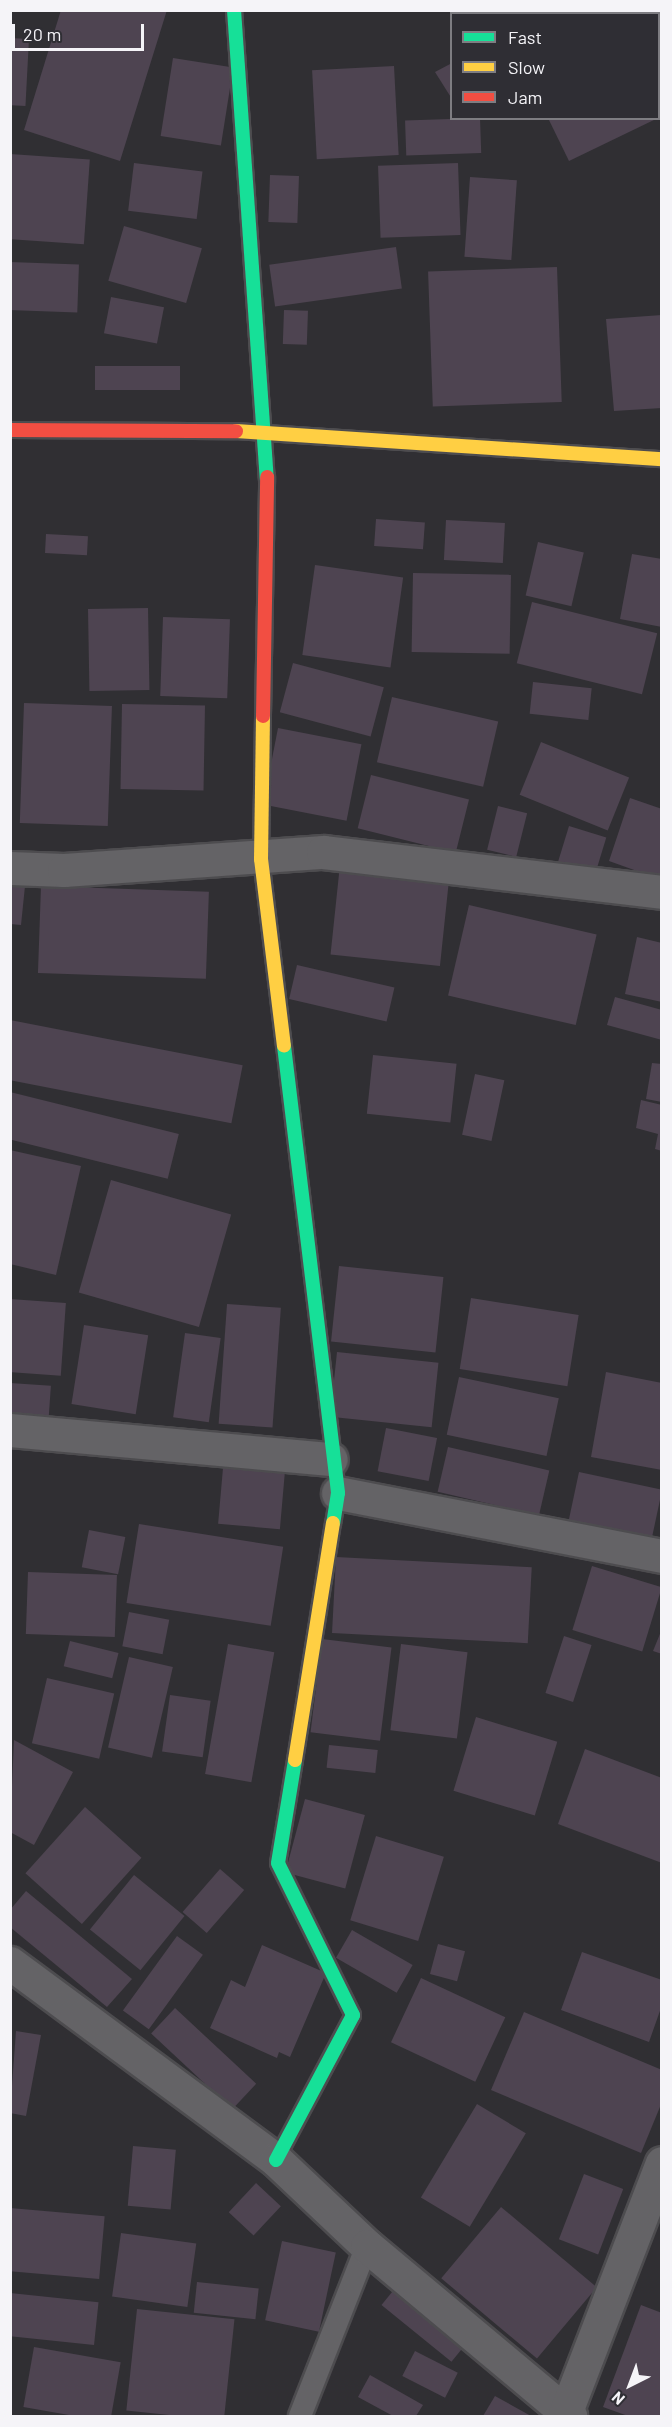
<!DOCTYPE html>
<style>
body{margin:0}
#map{position:relative;width:672px;height:2427px;overflow:hidden;background:#302f33;font-family:Barlow,sans-serif}
div>[style]{position:absolute}
[style*='--x']{left:calc(var(--x)*1px);top:calc(var(--y)*1px);width:calc(var(--w)*1px);rotate:calc(var(--a)*1deg)}
.building>*{inset:0;background:#4e4451;transform-origin:0 0}
.roads{filter:drop-shadow(2px 0 #4d4c4f) drop-shadow(-2px 0 #4d4c4f) drop-shadow(0 2px #4d4c4f) drop-shadow(0 -2px #4d4c4f)}
.lane>*{height:22px;margin:-11px;padding:0 11px;transform-origin:11px;border-radius:11px;background:#646366}
.street>*{height:33px;margin:-16.5px;padding:0 16.5px;transform-origin:16.5px;border-radius:16.5px;background:#646366}
.fast>*{height:14px;margin:-7px;padding:0 7px;transform-origin:7px;border-radius:7px;background:#16e098}
.slow>*{height:14px;margin:-7px;padding:0 7px;transform-origin:7px;border-radius:7px;background:#ffcf43}
.jam>*{height:14px;margin:-7px;padding:0 7px;transform-origin:7px;border-radius:7px;background:#f24e42}
span{translate:-50% -50%;white-space:nowrap;text-align:center;line-height:1.15;-webkit-text-stroke:6px #2f2e34;paint-order:stroke}
.frame{position:absolute;inset:0;border:12px solid #f5f4f8;pointer-events:none}
.legend{position:absolute;left:450px;top:12px;width:210px;height:108px;box-sizing:border-box;background:#2f2e34;border:2px solid #7e7d82;margin:0;padding:8px 10px;list-style:none;font-size:18px;color:#f5f4f8}
.legend li{display:flex;align-items:center;gap:12px;height:30px}
.legend b{width:30px;border:2px solid #7e7d82}
.north{position:absolute;left:600px;top:2355px;width:60px;height:60px;-webkit-text-stroke:4px #2f2e34;paint-order:stroke;rotate:222deg;font-size:16px;font-weight:700;line-height:24px;text-align:center;color:#f5f4f8}
.north::after{content:'';display:block;margin:auto;width:21px;height:27px;background:#f5f4f8;clip-path:polygon(50% 0,100% 100%,50% 72%,0 100%)}
.scale{position:absolute;left:12px;top:24px;width:132px;height:27px;box-sizing:border-box;border:3px solid #f5f4f8;border-top:0;padding-left:8px;font-size:18px;line-height:21px;white-space:nowrap;color:#f5f4f8;-webkit-text-stroke:4px #2f2e34;paint-order:stroke}
</style>
<div id="map">
<div class="building">
<i style="clip-path:polygon(61px 10px,167px 10px,120px 161px,24px 130px)"></i>
<i style="left:598px;top:10px;width:50px;height:4px"></i>
<i style="left:10px;top:38px;width:19px;height:67px;rotate:3deg"></i>
<i style="left:173px;top:58px;width:61px;height:79px;rotate:9deg"></i>
<i style="clip-path:polygon(452px 63px,452px 99px,435px 72px)"></i>
<i style="left:394px;top:66px;width:89px;height:82px;rotate:87deg"></i>
<i style="left:480px;top:118px;width:35px;height:75px;rotate:88deg"></i>
<i style="clip-path:polygon(548px 118px,658px 118px,569px 161px)"></i>
<i style="left:10px;top:154px;width:80px;height:85px;rotate:4deg"></i>
<i style="left:134px;top:163px;width:69px;height:48px;rotate:7deg"></i>
<i style="left:458px;top:163px;width:72px;height:80px;rotate:88deg"></i>
<i style="left:270px;top:175px;width:29px;height:47px;rotate:2deg"></i>
<i style="left:470px;top:177px;width:47px;height:80px;rotate:4deg"></i>
<i style="left:124px;top:226px;width:81px;height:57px;rotate:16deg"></i>
<i style="left:396px;top:247px;width:42px;height:128px;rotate:82deg"></i>
<i style="left:10px;top:262px;width:69px;height:48px;rotate:2deg"></i>
<i style="left:557px;top:267px;width:135px;height:129px;rotate:88deg"></i>
<i style="left:111px;top:297px;width:54px;height:37px;rotate:11deg"></i>
<i style="left:284px;top:310px;width:24px;height:34px;rotate:2deg"></i>
<i style="clip-path:polygon(662px 315px,662px 408px,614px 411px,606px 319px)"></i>
<i style="left:95px;top:366px;width:85px;height:24px"></i>
<i style="left:376px;top:519px;width:49px;height:27px;rotate:4deg"></i>
<i style="left:446px;top:520px;width:59px;height:40px;rotate:3deg"></i>
<i style="left:46px;top:534px;width:42px;height:19px;rotate:3deg"></i>
<i style="left:538px;top:542px;width:47px;height:55px;rotate:13deg"></i>
<i style="clip-path:polygon(632px 554px,662px 559px,662px 627px,620px 619px)"></i>
<i style="left:315px;top:565px;width:89px;height:91px;rotate:8deg"></i>
<i style="left:413px;top:573px;width:98px;height:79px;rotate:1deg"></i>
<i style="left:532px;top:602px;width:129px;height:63px;rotate:14deg"></i>
<i style="left:148px;top:608px;width:82px;height:60px;rotate:89deg"></i>
<i style="left:163px;top:617px;width:67px;height:79px;rotate:2deg"></i>
<i style="left:293px;top:663px;width:94px;height:51px;rotate:15deg"></i>
<i style="left:533px;top:682px;width:59px;height:32px;rotate:6deg"></i>
<i style="left:392px;top:697px;width:109px;height:67px;rotate:13deg"></i>
<i style="left:24px;top:703px;width:88px;height:120px;rotate:2deg"></i>
<i style="left:122px;top:704px;width:83px;height:85px;rotate:1deg"></i>
<i style="left:278px;top:728px;width:85px;height:78px;rotate:11deg"></i>
<i style="left:541px;top:742px;width:95px;height:57px;rotate:22deg"></i>
<i style="left:371px;top:775px;width:101px;height:55px;rotate:14deg"></i>
<i style="clip-path:polygon(630px 798px,662px 809px,662px 880px,609px 861px)"></i>
<i style="left:498px;top:806px;width:30px;height:45px;rotate:14deg"></i>
<i style="left:569px;top:826px;width:39px;height:40px;rotate:17deg"></i>
<i style="left:341px;top:855px;width:110px;height:100px;rotate:6deg"></i>
<i style="clip-path:polygon(10px 885px,25px 886px,21px 925px,10px 924px)"></i>
<i style="left:41px;top:886px;width:168px;height:87px;rotate:2deg"></i>
<i style="left:469px;top:905px;width:131px;height:93px;rotate:13deg"></i>
<i style="clip-path:polygon(637px 937px,662px 943px,662px 1002px,625px 994px)"></i>
<i style="left:297px;top:965px;width:100px;height:35px;rotate:13deg"></i>
<i style="clip-path:polygon(615px 997px,662px 1010px,662px 1040px,607px 1025px)"></i>
<i style="left:10px;top:1020px;width:237px;height:59px;rotate:11deg"></i>
<i style="left:373px;top:1055px;width:84px;height:59px;rotate:6deg"></i>
<i style="clip-path:polygon(652px 1063px,662px 1064px,662px 1102px,646px 1099px)"></i>
<i style="left:475px;top:1074px;width:30px;height:62px;rotate:12deg"></i>
<i style="left:10px;top:1092px;width:174px;height:46px;rotate:14deg"></i>
<i style="clip-path:polygon(641px 1100px,662px 1105px,662px 1151px,655px 1149px,658px 1134px,636px 1128px)"></i>
<i style="clip-path:polygon(10px 1150px,81px 1166px,56px 1275px,10px 1264px)"></i>
<i style="left:111px;top:1180px;width:125px;height:117px;rotate:16deg"></i>
<i style="left:339px;top:1266px;width:105px;height:76px;rotate:6deg"></i>
<i style="left:471px;top:1298px;width:109px;height:72px;rotate:9deg"></i>
<i style="left:10px;top:1299px;width:56px;height:73px;rotate:4deg"></i>
<i style="left:227px;top:1304px;width:54px;height:120px;rotate:4deg"></i>
<i style="left:84px;top:1325px;width:65px;height:80px;rotate:9deg"></i>
<i style="left:185px;top:1333px;width:36px;height:85px;rotate:8deg"></i>
<i style="left:337px;top:1352px;width:102px;height:65px;rotate:6deg"></i>
<i style="clip-path:polygon(606px 1372px,662px 1383px,662px 1470px,591px 1457px)"></i>
<i style="left:459px;top:1377px;width:102px;height:59px;rotate:12deg"></i>
<i style="left:10px;top:1383px;width:41px;height:35px;rotate:4deg"></i>
<i style="left:386px;top:1428px;width:52px;height:44px;rotate:11deg"></i>
<i style="left:448px;top:1447px;width:104px;height:46px;rotate:13deg"></i>
<i style="left:223px;top:1468px;width:62px;height:56px;rotate:5deg"></i>
<i style="left:579px;top:1472px;width:85px;height:50px;rotate:12deg"></i>
<i style="left:139px;top:1524px;width:146px;height:80px;rotate:9deg"></i>
<i style="left:89px;top:1530px;width:37px;height:38px;rotate:11deg"></i>
<i style="left:336px;top:1557px;width:196px;height:76px;rotate:3deg"></i>
<i style="left:592px;top:1566px;width:73px;height:67px;rotate:17deg"></i>
<i style="left:28px;top:1572px;width:89px;height:62px;rotate:2deg"></i>
<i style="left:129px;top:1612px;width:41px;height:35px;rotate:11deg"></i>
<i style="clip-path:polygon(662px 1629px,662px 1654px,653px 1651px)"></i>
<i style="left:564px;top:1636px;width:29px;height:60px;rotate:18deg"></i>
<i style="left:322px;top:1639px;width:70px;height:94px;rotate:7deg"></i>
<i style="left:70px;top:1641px;width:50px;height:26px;rotate:14deg"></i>
<i style="left:228px;top:1644px;width:47px;height:132px;rotate:10deg"></i>
<i style="left:401px;top:1644px;width:67px;height:87px;rotate:7deg"></i>
<i style="left:129px;top:1657px;width:45px;height:93px;rotate:13deg"></i>
<i style="left:47px;top:1678px;width:69px;height:67px;rotate:13deg"></i>
<i style="left:170px;top:1695px;width:41px;height:57px;rotate:8deg"></i>
<i style="left:476px;top:1717px;width:85px;height:77px;rotate:17deg"></i>
<i style="clip-path:polygon(14px 1740px,73px 1772px,34px 1845px,10px 1832px)"></i>
<i style="left:329px;top:1745px;width:49px;height:23px;rotate:6deg"></i>
<i style="clip-path:polygon(585px 1749px,662px 1778px,662px 1863px,558px 1824px)"></i>
<i style="left:305px;top:1799px;width:62px;height:76px;rotate:15deg"></i>
<i style="left:85px;top:1807px;width:76px;height:89px;rotate:42deg"></i>
<i style="left:376px;top:1836px;width:71px;height:88px;rotate:17deg"></i>
<i style="left:220px;top:1869px;width:32px;height:57px;rotate:41deg"></i>
<i style="left:134px;top:1875px;width:65px;height:70px;rotate:39deg"></i>
<i style="clip-path:polygon(26px 1891px,132px 1979px,107px 2007px,10px 1927px,10px 1910px)"></i>
<i style="left:352px;top:1930px;width:70px;height:32px;rotate:30deg"></i>
<i style="left:177px;top:1936px;width:32px;height:92px;rotate:36deg"></i>
<i style="left:438px;top:1944px;width:28px;height:31px;rotate:15deg"></i>
<i style="clip-path:polygon(262px 1945px,326px 1973px,290px 2057px,279px 2052px,277px 2058px,210px 2028px,231px 1980px,245px 1987px)"></i>
<i style="clip-path:polygon(582px 1952px,662px 1980px,662px 2005px,649px 2042px,561px 2010px)"></i>
<i style="left:421px;top:1978px;width:93px;height:71px;rotate:25deg"></i>
<i style="left:175px;top:2008px;width:111px;height:35px;rotate:43deg"></i>
<i style="clip-path:polygon(524px 2012px,662px 2070px,662px 2102px,641px 2153px,491px 2090px)"></i>
<i style="clip-path:polygon(16px 2031px,41px 2035px,26px 2116px,10px 2113px)"></i>
<i style="left:477px;top:2104px;width:57px;height:109px;rotate:31deg"></i>
<i style="left:133px;top:2146px;width:43px;height:60px;rotate:5deg"></i>
<i style="left:584px;top:2174px;width:42px;height:70px;rotate:21deg"></i>
<i style="left:256px;top:2183px;width:34px;height:40px;rotate:43deg"></i>
<i style="left:501px;top:2207px;width:125px;height:93px;rotate:40deg"></i>
<i style="left:10px;top:2208px;width:95px;height:63px;rotate:5deg"></i>
<i style="left:121px;top:2233px;width:76px;height:64px;rotate:8deg"></i>
<i style="left:282px;top:2241px;width:55px;height:81px;rotate:12deg"></i>
<i style="left:401px;top:2281px;width:90px;height:31px;rotate:39deg"></i>
<i style="left:197px;top:2282px;width:62px;height:31px;rotate:6deg"></i>
<i style="left:10px;top:2293px;width:89px;height:43px;rotate:6deg"></i>
<i style="clip-path:polygon(641px 2305px,662px 2313px,662px 2416px,628px 2416px,603px 2407px)"></i>
<i style="left:137px;top:2309px;width:98px;height:102px;rotate:6deg"></i>
<i style="left:34px;top:2347px;width:88px;height:61px;rotate:10deg"></i>
<i style="left:415px;top:2351px;width:48px;height:28px;rotate:27deg"></i>
<i style="clip-path:polygon(370px 2375px,423px 2405px,416px 2416px,393px 2416px,358px 2397px)"></i>
<i style="clip-path:polygon(495px 2396px,531px 2416px,483px 2416px)"></i>
</div>
<div class="roads">
<div class="lane">
<i style="--x:300;--y:2416;--w:183;--a:-68.5"></i>
</div>
<div class="street">
<i style="--x:10;--y:868;--w:54;--a:2.1"></i>
<i style="--x:64;--y:870;--w:260;--a:-4"></i>
<i style="--x:323;--y:852;--w:341;--a:6.7"></i>
<i style="--x:10;--y:1430;--w:322;--a:5.2"></i>
<i style="--x:338;--y:1493;--w:330;--a:11"></i>
<i style="--x:10;--y:1963;--w:331;--a:36.5"></i>
<i style="--x:276;--y:2160;--w:125;--a:43.4"></i>
<i style="--x:367;--y:2246;--w:265;--a:39.9"></i>
<i style="--x:565;--y:2414;--w:269;--a:-68.9"></i>
</div>
<div class="fast">
<i style="--x:234;--y:10;--w:468;--a:86"></i>
<i style="--x:284;--y:1046;--w:450;--a:83.1"></i>
<i style="--x:338;--y:1493;--w:30;--a:99"></i>
<i style="--x:276;--y:2160;--w:164;--a:-62"></i>
<i style="--x:353;--y:2015;--w:169;--a:-116.3"></i>
<i style="--x:278;--y:1863;--w:104;--a:-80.6"></i>
</div>
<div class="slow">
<i style="--x:236;--y:431;--w:427;--a:3.8"></i>
<i style="--x:263;--y:716;--w:143;--a:90.8"></i>
<i style="--x:261;--y:859;--w:188;--a:83"></i>
<i style="--x:295;--y:1760;--w:240;--a:-80.9"></i>
</div>
<div class="jam">
<i style="--x:10;--y:430;--w:226;--a:0.3"></i>
<i style="--x:263;--y:716;--w:239;--a:-89"></i>
</div>
</div>
<div class="frame"></div>
<ul class="legend">
<li><b style="height:8px;background:#16e098"></b>Fast</li>
<li><b style="height:8px;background:#ffcf43"></b>Slow</li>
<li><b style="height:8px;background:#f24e42"></b>Jam</li>
</ul>
<div class="north">N</div>
<div class="scale">20 m</div>
</div>
